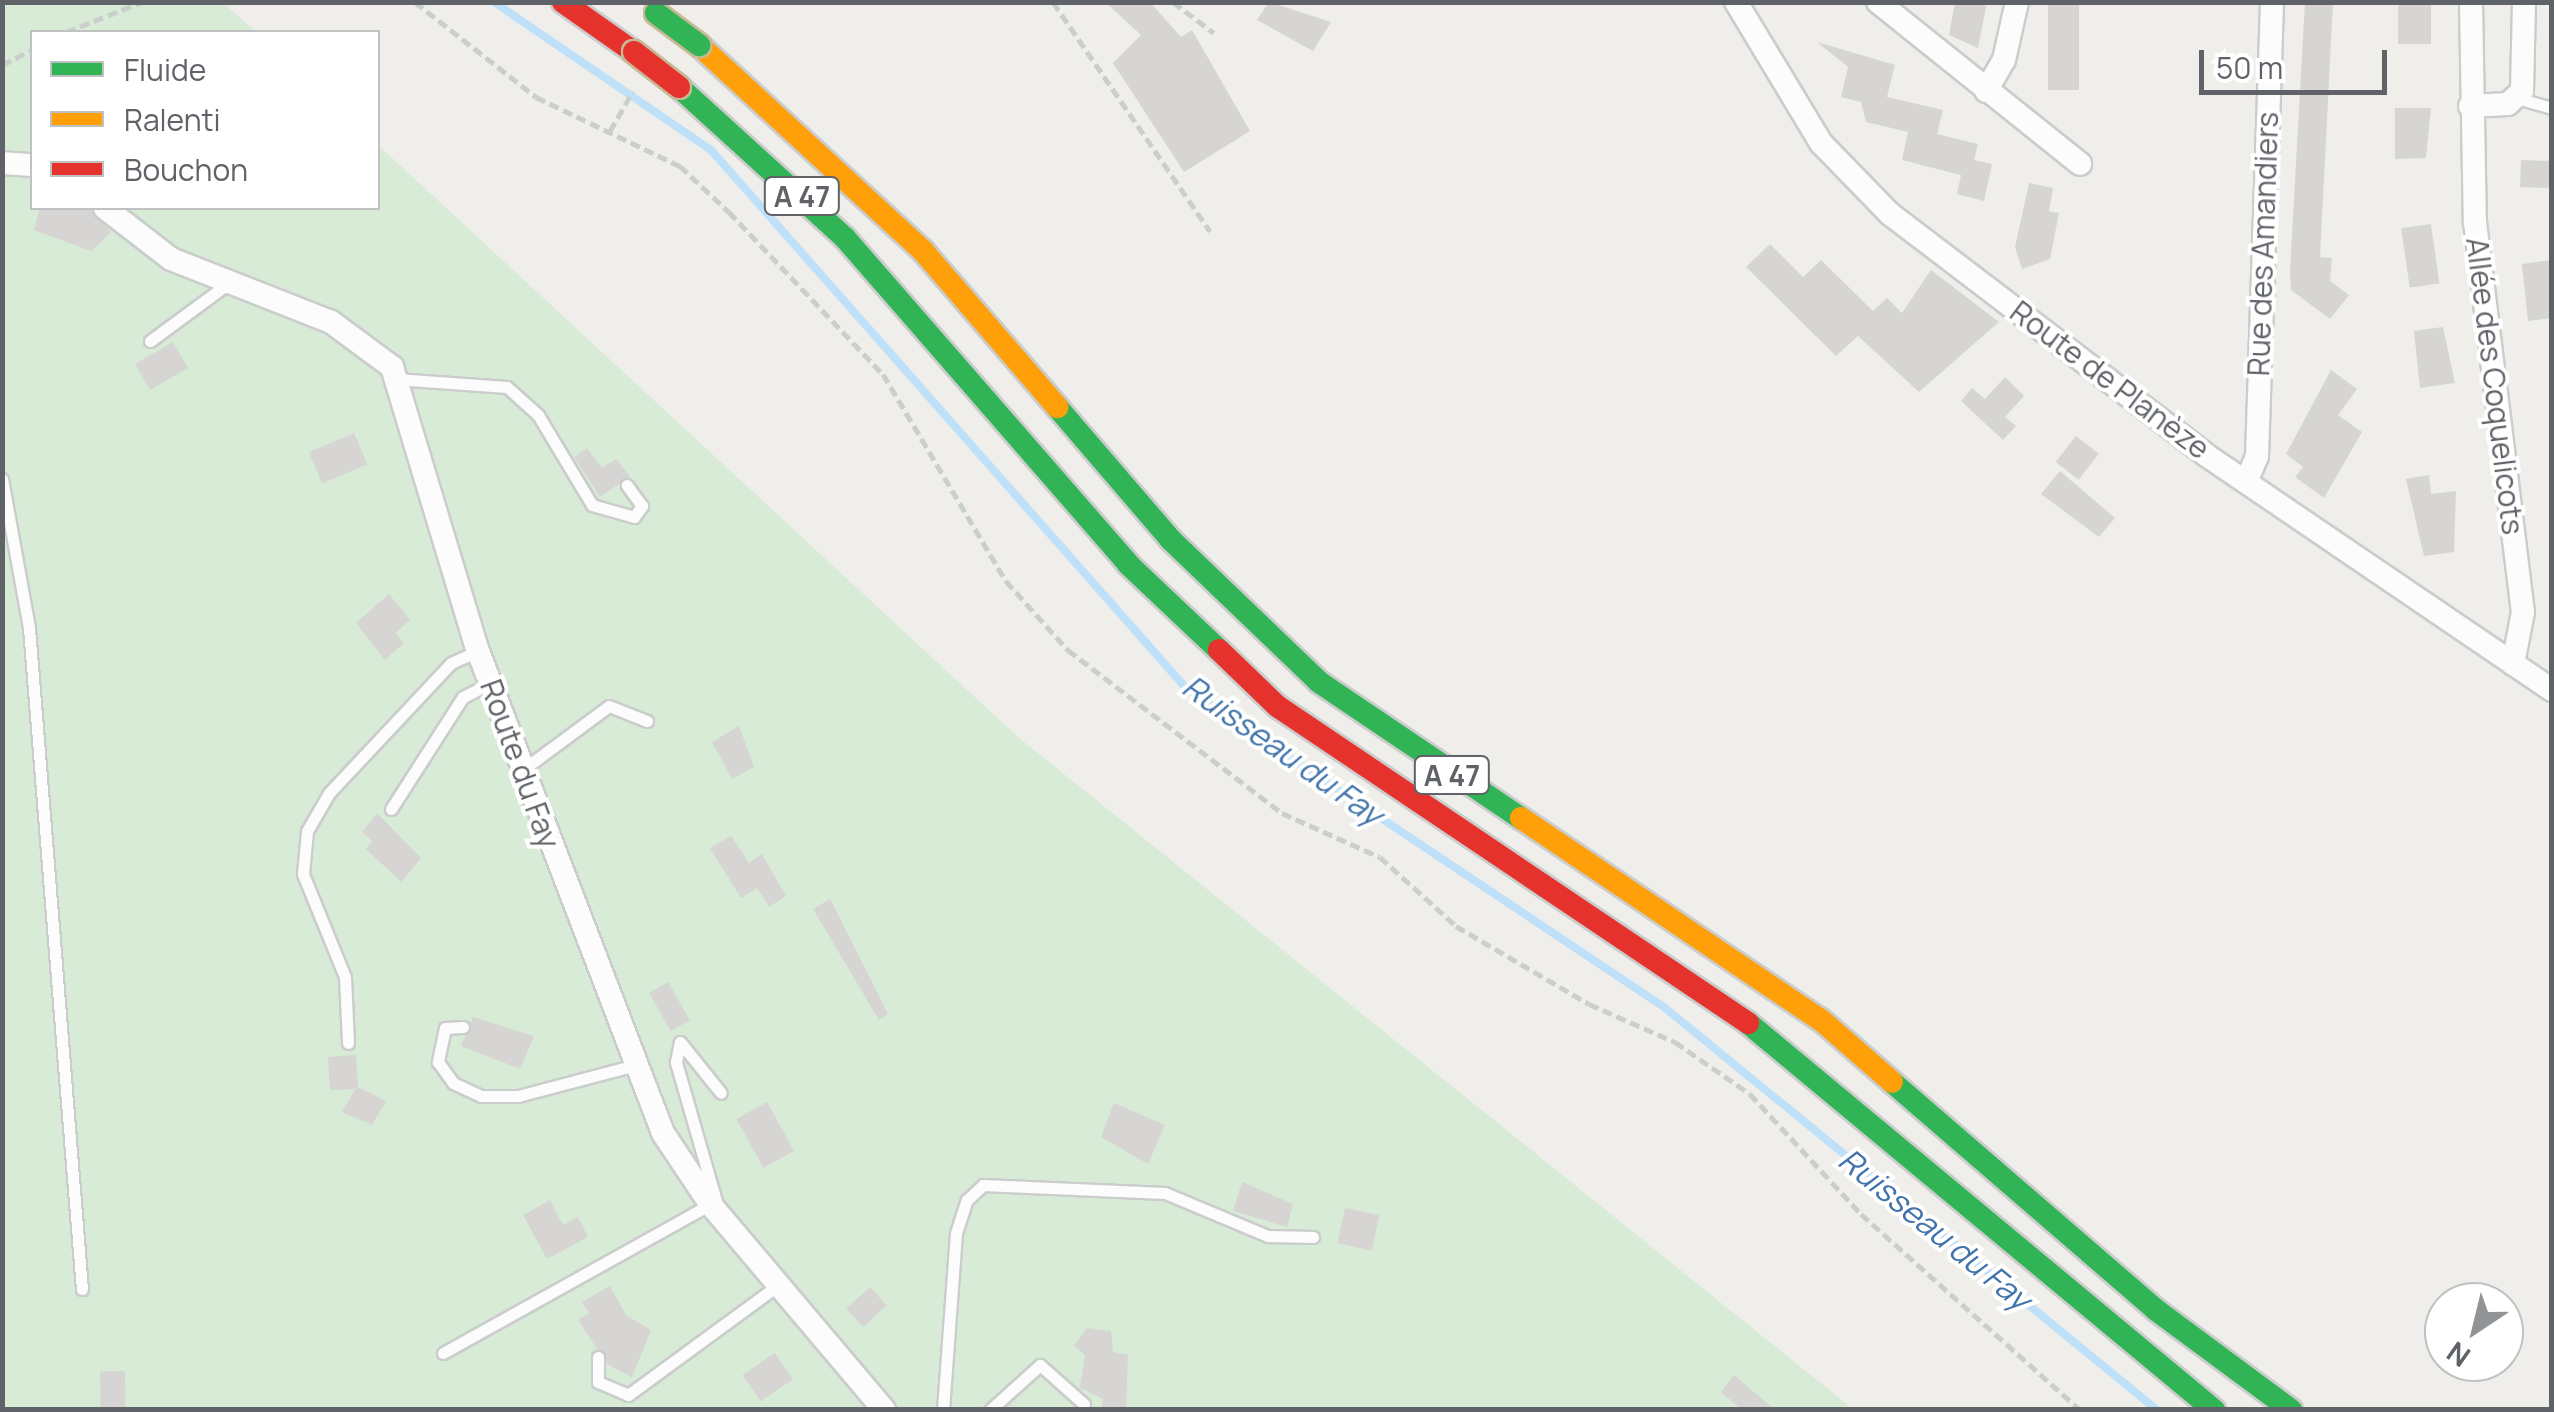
<!DOCTYPE html>
<meta charset="utf-8">
<style>
body{margin:0}
#map{position:relative;width:2554px;height:1412px;overflow:hidden;background:#efeeea;font-family:Manrope,sans-serif}
div>[style]{position:absolute}
[style*='--x']{left:calc(var(--x)*1px);top:calc(var(--y)*1px);width:calc(var(--w)*1px);rotate:calc(var(--a)*1deg)}
.green>*{inset:0;background:#d8ebd6}
.stream>*{height:8px;margin:-4px;padding:0 4px;transform-origin:4px;border-radius:4px;background:#bfe0f9}
.building>*{inset:0;background:#d6d5d3;transform-origin:0 0}
.path>*{height:5px;margin-top:-2.5px;transform-origin:0;background:repeating-linear-gradient(90deg,#cacfcc 0 10px,transparent 0 15px)}
.roads{filter:drop-shadow(2px 0 #cbcccc) drop-shadow(-2px 0 #cbcccc) drop-shadow(0 2px #cbcccc) drop-shadow(0 -2px #cbcccc)}
.lane>*{height:11px;margin:-5.5px;padding:0 5.5px;transform-origin:5.5px;border-radius:5.5px;background:#fdfcfc}
.street>*{height:22px;margin:-11px;padding:0 11px;transform-origin:11px;border-radius:11px;background:#fdfcfc}
.fast>*{height:22px;margin:-11px;padding:0 11px;transform-origin:11px;border-radius:11px;background:#30b455}
.slow>*{height:22px;margin:-11px;padding:0 11px;transform-origin:11px;border-radius:11px;background:#ff9f0a}
.jam>*{height:22px;margin:-11px;padding:0 11px;transform-origin:11px;border-radius:11px;background:#e5322d}
.bridges{filter:drop-shadow(2px 0 #c8b996) drop-shadow(-2px 0 #c8b996) drop-shadow(0 2px #c8b996) drop-shadow(0 -2px #c8b996)}
.fast-bridge>*{height:22px;margin:-11px;padding:0 11px;transform-origin:11px;border-radius:11px;background:#30b455}
.jam-bridge>*{height:22px;margin:-11px;padding:0 11px;transform-origin:11px;border-radius:11px;background:#e5322d}
span{translate:-50% -50%;white-space:nowrap;text-align:center;line-height:1.15;-webkit-text-stroke:8px #fff;paint-order:stroke}
.shield-label span{padding:2px 8px;background:#fff;border:2px solid;border-radius:8px;-webkit-text-stroke-width:0}
.shield-label{font-size:28px;color:#5f6368;font-weight:700}
.street-label{font-size:30px;color:#5f6368}
.water-label{font-size:32px;color:#4174aa;font-style:italic}
.frame{position:absolute;inset:0;border:5px solid #5f6368;pointer-events:none}
.legend{position:absolute;left:30px;top:30px;width:350px;height:180px;box-sizing:border-box;background:#fff;border:2px solid #bfc1c3;margin:0;padding:12px 18px;list-style:none;font-size:30px;color:#5f6368}
.legend li{display:flex;align-items:center;gap:20px;height:50px}
.legend b{width:50px;border:2px solid #bfc1c3}
.north{position:absolute;left:2424px;top:1282px;width:100px;height:100px;box-sizing:border-box;background:#fff;border:2px solid #bfc1c3;border-radius:50%;rotate:215deg;font-size:28px;font-weight:700;line-height:40px;text-align:center;color:#5f6368}
.north::after{content:'';display:block;margin:auto;width:35px;height:45px;background:#919496;clip-path:polygon(50% 0,100% 100%,50% 72%,0 100%)}
.scale{position:absolute;left:2199px;top:50px;width:188px;height:45px;box-sizing:border-box;border:5px solid #5f6368;border-top:0;padding-left:12px;font-size:30px;line-height:35px;white-space:nowrap;color:#5f6368;-webkit-text-stroke:8px #fff;paint-order:stroke}
</style>
<div id="map">
<div class="green">
<i style="clip-path:polygon(3px 2px,223px 3px,256px 32px,32px 32px,32px 208px,378px 208px,378px 145px,1018px 737px,1853px 1409px,3px 1410px)"></i>
</div>
<div class="stream">
<i style="--x:494;--y:2;--w:263;--a:34.3"></i>
<i style="--x:711;--y:150;--w:718;--a:48.56"></i>
<i style="--x:1186;--y:688;--w:575;--a:33.72"></i>
<i style="--x:1664;--y:1007;--w:637;--a:39.26"></i>
</div>
<div class="building">
<i style="clip-path:polygon(1105px 2px,1150px 2px,1181px 37px,1192px 30px,1250px 131px,1184px 172px,1113px 63px,1141px 35px)"></i>
<i style="clip-path:polygon(1269px 2px,1331px 22px,1313px 51px,1257px 20px)"></i>
<i style="clip-path:polygon(1955px 2px,1987px 2px,1978px 48px,1949px 35px)"></i>
<i style="left:2048px;top:2px;width:31px;height:88px"></i>
<i style="clip-path:polygon(2305px 2px,2333px 2px,2320px 257px,2332px 258px,2330px 281px,2349px 295px,2330px 319px,2291px 290px,2290px 270px)"></i>
<i style="left:2398px;top:2px;width:33px;height:42px"></i>
<i style="clip-path:polygon(1817px 42px,1895px 65px,1887px 97px,1943px 110px,1937px 134px,1978px 144px,1974px 160px,1992px 164px,1984px 201px,1957px 194px,1961px 175px,1902px 160px,1908px 132px,1866px 122px,1861px 102px,1841px 97px,1848px 67px)"></i>
<i style="clip-path:polygon(2395px 108px,2431px 108px,2426px 158px,2395px 159px)"></i>
<i style="left:2521px;top:160px;width:31px;height:27px;rotate:2deg"></i>
<i style="clip-path:polygon(2029px 183px,2053px 188px,2049px 211px,2059px 213px,2050px 259px,2022px 269px,2015px 247px)"></i>
<i style="clip-path:polygon(40px 208px,90px 208px,111px 232px,91px 251px,34px 230px)"></i>
<i style="left:2431px;top:224px;width:60px;height:30px;rotate:82deg"></i>
<i style="clip-path:polygon(1770px 244px,1803px 277px,1821px 260px,1873px 311px,1887px 298px,1902px 313px,1931px 270px,1999px 322px,1919px 392px,1858px 336px,1836px 356px,1746px 267px)"></i>
<i style="clip-path:polygon(2552px 260px,2552px 318px,2528px 321px,2522px 264px)"></i>
<i style="clip-path:polygon(2443px 327px,2455px 383px,2420px 388px,2414px 331px)"></i>
<i style="left:173px;top:342px;width:30px;height:44px;rotate:60deg"></i>
<i style="clip-path:polygon(2331px 370px,2357px 389px,2338px 415px,2362px 432px,2324px 498px,2295px 477px,2303px 467px,2286px 454px)"></i>
<i style="clip-path:polygon(2005px 377px,2024px 396px,2005px 417px,2016px 426px,2003px 440px,1961px 401px,1972px 388px,1985px 399px)"></i>
<i style="left:354px;top:433px;width:34px;height:49px;rotate:67deg"></i>
<i style="left:2076px;top:436px;width:29px;height:33px;rotate:38deg"></i>
<i style="clip-path:polygon(587px 448px,602px 468px,616px 459px,630px 476px,600px 497px,574px 457px)"></i>
<i style="clip-path:polygon(2060px 471px,2115px 518px,2099px 537px,2041px 494px)"></i>
<i style="clip-path:polygon(2429px 475px,2431px 494px,2456px 491px,2454px 552px,2424px 556px,2406px 479px)"></i>
<i style="clip-path:polygon(389px 594px,410px 620px,395px 633px,404px 643px,385px 660px,356px 623px)"></i>
<i style="clip-path:polygon(739px 726px,754px 767px,732px 779px,712px 742px)"></i>
<i style="clip-path:polygon(377px 813px,421px 858px,401px 882px,366px 849px,372px 841px,362px 832px)"></i>
<i style="clip-path:polygon(731px 836px,749px 863px,762px 854px,786px 896px,769px 907px,757px 888px,741px 898px,710px 848px)"></i>
<i style="clip-path:polygon(830px 899px,888px 1014px,879px 1020px,813px 909px)"></i>
<i style="left:668px;top:982px;width:44px;height:22px;rotate:60deg"></i>
<i style="clip-path:polygon(473px 1017px,534px 1036px,520px 1069px,461px 1046px)"></i>
<i style="clip-path:polygon(356px 1055px,358px 1087px,386px 1101px,372px 1125px,342px 1112px,355px 1089px,330px 1090px,328px 1057px)"></i>
<i style="left:767px;top:1102px;width:56px;height:35px;rotate:61deg"></i>
<i style="clip-path:polygon(1114px 1103px,1165px 1125px,1148px 1164px,1101px 1137px)"></i>
<i style="clip-path:polygon(1242px 1182px,1293px 1204px,1287px 1227px,1233px 1211px)"></i>
<i style="clip-path:polygon(550px 1200px,563px 1225px,578px 1217px,588px 1237px,547px 1259px,523px 1215px)"></i>
<i style="left:1345px;top:1208px;width:35px;height:36px;rotate:12deg"></i>
<i style="clip-path:polygon(610px 1286px,626px 1315px,651px 1330px,632px 1377px,607px 1364px,578px 1320px,589px 1313px,582px 1302px)"></i>
<i style="left:870px;top:1287px;width:25px;height:32px;rotate:48deg"></i>
<i style="clip-path:polygon(1087px 1328px,1111px 1331px,1113px 1352px,1128px 1355px,1126px 1410px,1101px 1410px,1103px 1399px,1080px 1388px,1085px 1355px,1074px 1346px)"></i>
<i style="left:775px;top:1353px;width:32px;height:39px;rotate:56deg"></i>
<i style="left:125px;top:1371px;width:39px;height:25px;rotate:89deg"></i>
<i style="clip-path:polygon(1734px 1375px,1775px 1410px,1742px 1410px,1721px 1392px)"></i>
</div>
<div class="path">
<i style="--x:415;--y:2;--w:154;--a:38.1"></i>
<i style="--x:536;--y:97;--w:160;--a:25.6"></i>
<i style="--x:680;--y:166;--w:67;--a:43.2"></i>
<i style="--x:729;--y:212;--w:224;--a:46.5"></i>
<i style="--x:883;--y:374;--w:241;--a:59.3"></i>
<i style="--x:1006;--y:581;--w:93;--a:48.1"></i>
<i style="--x:1068;--y:650;--w:269;--a:37.3"></i>
<i style="--x:1282;--y:813;--w:107;--a:24.2"></i>
<i style="--x:1380;--y:857;--w:103;--a:42.2"></i>
<i style="--x:1456;--y:926;--w:154;--a:30.4"></i>
<i style="--x:1589;--y:1004;--w:94;--a:23.8"></i>
<i style="--x:1675;--y:1042;--w:91;--a:34.7"></i>
<i style="--x:1750;--y:1094;--w:163;--a:47.2"></i>
<i style="--x:1861;--y:1214;--w:294;--a:41.8"></i>
<i style="--x:1053;--y:2;--w:278;--a:55.6"></i>
<i style="--x:1173;--y:2;--w:51;--a:37.1"></i>
<i style="--x:66;--y:32;--w:82;--a:-21.5"></i>
<i style="--x:2;--y:65;--w:34;--a:-27"></i>
<i style="--x:610;--y:131;--w:46;--a:-60.1"></i>
</div>
<div class="roads">
<div class="lane">
<i style="--x:2517;--y:98;--w:36;--a:16"></i>
<i style="--x:150;--y:341;--w:94;--a:-36.4"></i>
<i style="--x:396;--y:379;--w:111;--a:4.1"></i>
<i style="--x:507;--y:387;--w:42;--a:42.1"></i>
<i style="--x:538;--y:415;--w:105;--a:59"></i>
<i style="--x:592;--y:505;--w:44;--a:15.9"></i>
<i style="--x:634;--y:517;--w:14;--a:-54"></i>
<i style="--x:642;--y:506;--w:26;--a:-126"></i>
<i style="--x:2;--y:479;--w:151;--a:79.7"></i>
<i style="--x:29;--y:628;--w:663;--a:85.42"></i>
<i style="--x:521;--y:771;--w:109;--a:-36.5"></i>
<i style="--x:609;--y:706;--w:41;--a:21.5"></i>
<i style="--x:391;--y:809;--w:133;--a:-57.3"></i>
<i style="--x:463;--y:697;--w:31;--a:-27"></i>
<i style="--x:463;--y:1027;--w:18;--a:177"></i>
<i style="--x:445;--y:1028;--w:35;--a:102"></i>
<i style="--x:438;--y:1062;--w:26;--a:54"></i>
<i style="--x:453;--y:1083;--w:31;--a:25"></i>
<i style="--x:481;--y:1096;--w:37;--a:0"></i>
<i style="--x:518;--y:1096;--w:121;--a:-14.8"></i>
<i style="--x:348;--y:1043;--w:66;--a:-92.6"></i>
<i style="--x:345;--y:977;--w:111;--a:-112.2"></i>
<i style="--x:303;--y:874;--w:43;--a:-84.7"></i>
<i style="--x:307;--y:831;--w:44;--a:-59.9"></i>
<i style="--x:329;--y:793;--w:178;--a:-46.8"></i>
<i style="--x:451;--y:663;--w:30;--a:-24"></i>
<i style="--x:443;--y:1353;--w:312;--a:-29.1"></i>
<i style="--x:716;--y:1201;--w:145;--a:-106.1"></i>
<i style="--x:676;--y:1062;--w:20;--a:-79"></i>
<i style="--x:680;--y:1042;--w:65;--a:51.2"></i>
<i style="--x:598;--y:1357;--w:25;--a:90"></i>
<i style="--x:598;--y:1382;--w:33;--a:23"></i>
<i style="--x:628;--y:1395;--w:185;--a:-36.2"></i>
<i style="--x:943;--y:1410;--w:177;--a:-85.8"></i>
<i style="--x:956;--y:1233;--w:35;--a:-72"></i>
<i style="--x:967;--y:1200;--w:22;--a:-43"></i>
<i style="--x:983;--y:1185;--w:182;--a:2.5"></i>
<i style="--x:1165;--y:1193;--w:112;--a:22.7"></i>
<i style="--x:1268;--y:1236;--w:45;--a:1.3"></i>
<i style="--x:990;--y:1410;--w:67;--a:-42"></i>
<i style="--x:1040;--y:1365;--w:59;--a:41.6"></i>
</div>
<div class="street">
<i style="--x:1736;--y:2;--w:165;--a:58.9"></i>
<i style="--x:1821;--y:143;--w:99;--a:45.8"></i>
<i style="--x:1890;--y:214;--w:397;--a:37.3"></i>
<i style="--x:2206;--y:455;--w:418;--a:34.2"></i>
<i style="--x:1878;--y:2;--w:259;--a:38.7"></i>
<i style="--x:2471;--y:2;--w:220;--a:89"></i>
<i style="--x:2475;--y:222;--w:393;--a:83"></i>
<i style="--x:2523;--y:612;--w:53;--a:100.9"></i>
<i style="--x:1986;--y:91;--w:36;--a:-60"></i>
<i style="--x:2004;--y:60;--w:59;--a:-77.4"></i>
<i style="--x:2470;--y:106;--w:38;--a:-3"></i>
<i style="--x:2508;--y:104;--w:19;--a:-43"></i>
<i style="--x:2522;--y:91;--w:89;--a:-88.7"></i>
<i style="--x:2;--y:163;--w:30;--a:4"></i>
<i style="--x:105;--y:208;--w:83;--a:37.7"></i>
<i style="--x:171;--y:259;--w:172;--a:21.5"></i>
<i style="--x:331;--y:322;--w:76;--a:36.4"></i>
<i style="--x:392;--y:367;--w:297;--a:73.2"></i>
<i style="--x:478;--y:651;--w:516;--a:69"></i>
<i style="--x:663;--y:1133;--w:87;--a:56.3"></i>
<i style="--x:711;--y:1205;--w:268;--a:49.8"></i>
<i style="--x:2246;--y:482;--w:28;--a:-67"></i>
<i style="--x:2257;--y:456;--w:454;--a:-88.1"></i>
</div>
<div class="fast">
<i style="--x:679;--y:87;--w:224;--a:42.3"></i>
<i style="--x:845;--y:238;--w:432;--a:49"></i>
<i style="--x:1128;--y:564;--w:125;--a:43.4"></i>
<i style="--x:1057;--y:407;--w:174;--a:49.4"></i>
<i style="--x:1170;--y:539;--w:207;--a:43.8"></i>
<i style="--x:1319;--y:682;--w:244;--a:34"></i>
<i style="--x:1748;--y:1023;--w:606;--a:39.71"></i>
<i style="--x:1892;--y:1082;--w:349;--a:40.8"></i>
<i style="--x:2156;--y:1310;--w:168;--a:36.5"></i>
</div>
<div class="slow">
<i style="--x:699;--y:45;--w:304;--a:42.6"></i>
<i style="--x:923;--y:251;--w:206;--a:49.3"></i>
<i style="--x:1521;--y:818;--w:362;--a:34"></i>
<i style="--x:1821;--y:1020;--w:94;--a:41.1"></i>
</div>
<div class="jam">
<i style="--x:563;--y:2;--w:87;--a:35.2"></i>
<i style="--x:1219;--y:650;--w:81;--a:44"></i>
<i style="--x:1277;--y:706;--w:568;--a:33.94"></i>
</div>
</div>
<div class="bridges">
<div class="fast-bridge">
<i style="--x:656;--y:13;--w:54;--a:36.7"></i>
</div>
<div class="jam-bridge">
<i style="--x:634;--y:52;--w:57;--a:37.9"></i>
</div>
</div>
<div class="shield-label">
<span style="left:802px;top:196px">A 47</span>
<span style="left:1452px;top:775px">A 47</span>
</div>
<div class="street-label">
<span style="left:2263px;top:244px;rotate:-88deg">Rue des Amandiers</span>
<span style="left:2110px;top:380px;rotate:37deg">Route de Planèze</span>
<span style="left:2495px;top:386px;rotate:83deg">Allée des Coquelicots</span>
<span style="left:520px;top:764px;rotate:70deg">Route du Fay</span>
</div>
<div class="water-label">
<span style="left:1283px;top:750px;rotate:35deg">Ruisseau du Fay</span>
<span style="left:1935px;top:1229px;rotate:39deg">Ruisseau du Fay</span>
</div>
<div class="frame"></div>
<ul class="legend">
<li><b style="height:12px;background:#30b455"></b>Fluide</li>
<li><b style="height:12px;background:#ff9f0a"></b>Ralenti</li>
<li><b style="height:12px;background:#e5322d"></b>Bouchon</li>
</ul>
<div class="north">N</div>
<div class="scale">50 m</div>
</div>
